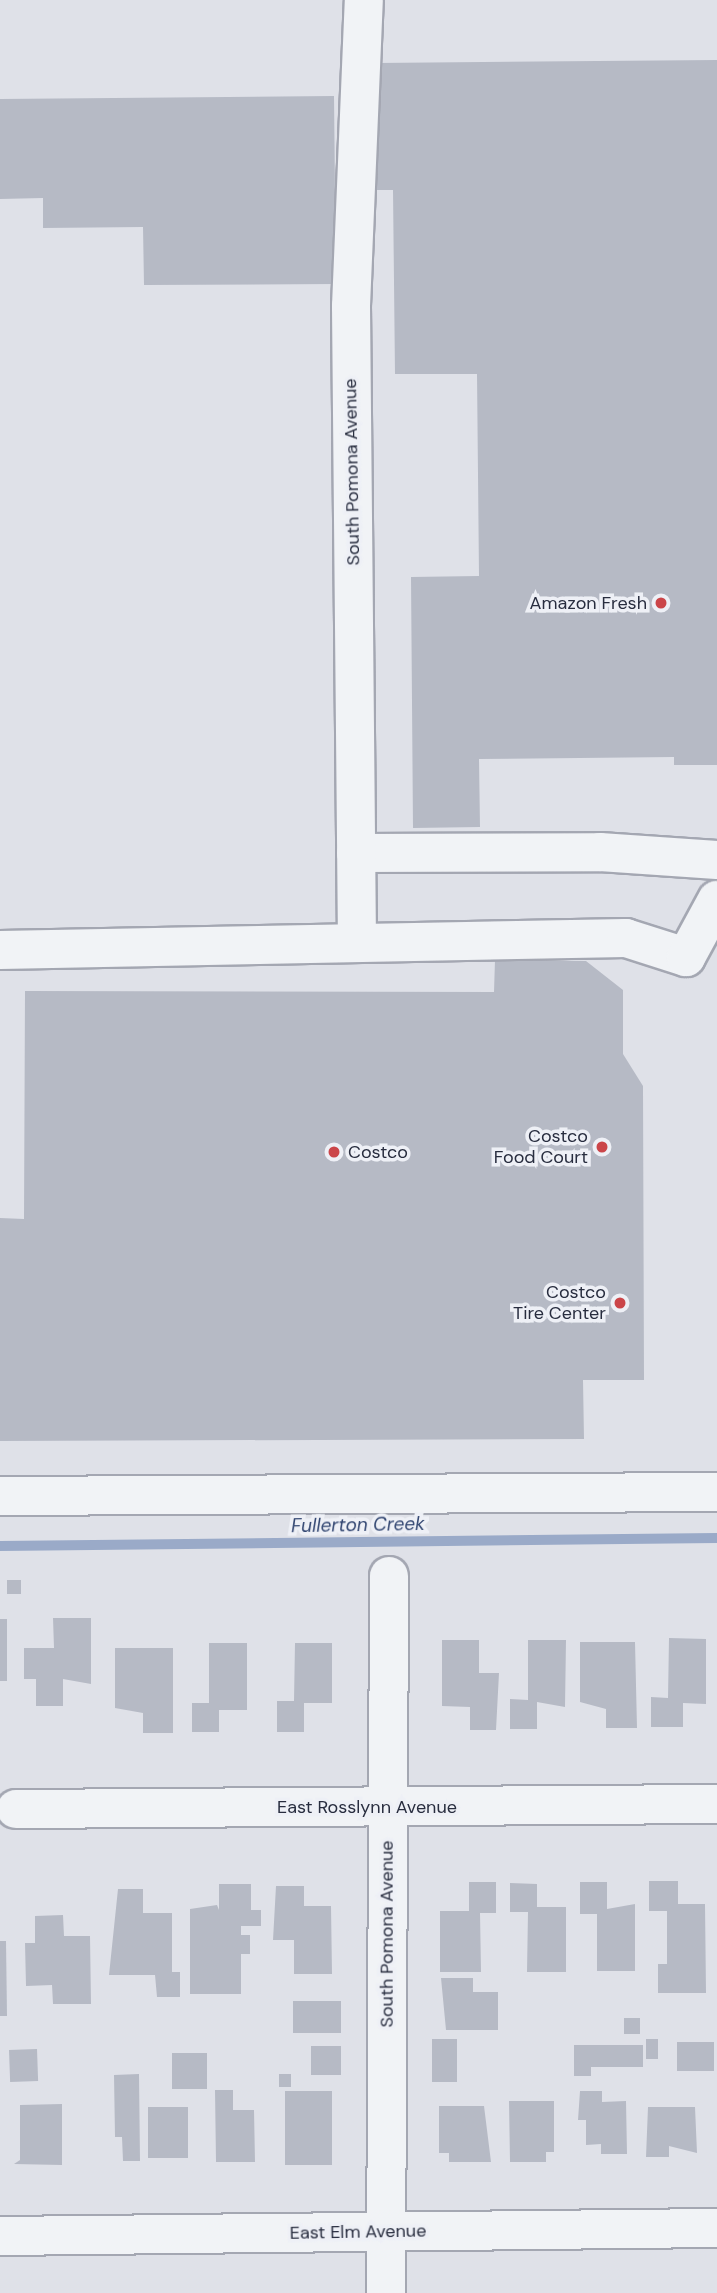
<!DOCTYPE html>
<style>
body{margin:0}
#map{position:relative;width:717px;height:2293px;overflow:hidden;background:#dfe1e8;font-family:"DM Sans",sans-serif}
div>[style]{position:absolute}
[style*='--x']{left:calc(var(--x)*1px);top:calc(var(--y)*1px);width:calc(var(--w)*1px);rotate:calc(var(--a)*1deg)}
.stream>*{height:10px;margin:-5px;padding:0 5px;transform-origin:5px;border-radius:5px;background:#9aaac8}
.building>*{inset:0;background:#b6bac5;transform-origin:0 0}
.roads{filter:drop-shadow(2px 0 #a4a7b2) drop-shadow(-2px 0 #a4a7b2) drop-shadow(0 2px #a4a7b2) drop-shadow(0 -2px #a4a7b2)}
.minor>*{height:38px;margin:-19px;padding:0 19px;transform-origin:19px;border-radius:19px;background:#f1f3f6}
.dots>*{width:19px;height:19px;translate:-50% -50%;box-sizing:border-box;border:4px solid #eef0f6;border-radius:50%}
span{translate:-50% -50%;white-space:nowrap;text-align:center;line-height:1.15;-webkit-text-stroke:7px #eef0f6;paint-order:stroke}
.street-label{font-size:18px;color:#282d3f}
.poi-label{font-size:18px;color:#282d3f}
.right{translate:-100% -50%;text-align:right}
.left{translate:0 -50%;text-align:left}
.water-label{font-size:19px;color:#334772;font-style:italic}
</style>
<div id="map">
<div class="stream">
<i style="--x:0;--y:1546;--w:717;--a:-0.64"></i>
</div>
<div class="building">
<i style="clip-path:polygon(717px 60px,717px 765px,674px 765px,674px 757px,479px 759px,480px 827px,413px 828px,411px 577px,479px 576px,477px 374px,395px 374px,393px 190px,377px 190px,376px 63px)"></i>
<i style="clip-path:polygon(334px 96px,336px 284px,144px 285px,143px 227px,43px 228px,43px 198px,0 199px,0 99px)"></i>
<i style="clip-path:polygon(495px 960px,586px 961px,623px 990px,623px 1054px,643px 1086px,644px 1380px,583px 1380px,584px 1439px,0 1441px,0 1218px,24px 1219px,25px 991px,494px 992px)"></i>
<i style="left:7px;top:1580px;width:14px;height:14px"></i>
<i style="clip-path:polygon(53px 1618px,91px 1618px,91px 1684px,63px 1679px,63px 1706px,36px 1706px,36px 1679px,24px 1679px,24px 1648px,54px 1648px)"></i>
<i style="left:7px;top:1619px;width:62px;height:7px;rotate:90deg"></i>
<i style="clip-path:polygon(669px 1638px,706px 1639px,706px 1704px,683px 1703px,683px 1727px,651px 1727px,651px 1697px,668px 1698px)"></i>
<i style="clip-path:polygon(442px 1640px,479px 1640px,479px 1673px,499px 1673px,496px 1730px,470px 1730px,470px 1707px,442px 1706px)"></i>
<i style="clip-path:polygon(528px 1640px,566px 1640px,565px 1707px,537px 1702px,537px 1729px,510px 1729px,510px 1699px,528px 1700px)"></i>
<i style="clip-path:polygon(580px 1642px,635px 1642px,637px 1728px,606px 1728px,606px 1709px,580px 1702px)"></i>
<i style="clip-path:polygon(209px 1643px,247px 1643px,247px 1710px,219px 1710px,219px 1732px,192px 1732px,192px 1703px,209px 1703px)"></i>
<i style="clip-path:polygon(295px 1643px,332px 1643px,332px 1703px,304px 1703px,304px 1732px,277px 1732px,277px 1701px,294px 1701px)"></i>
<i style="clip-path:polygon(115px 1648px,173px 1648px,173px 1733px,143px 1733px,143px 1713px,115px 1708px)"></i>
<i style="clip-path:polygon(649px 1881px,678px 1881px,678px 1904px,705px 1904px,706px 1993px,658px 1993px,658px 1964px,667px 1964px,667px 1911px,649px 1911px)"></i>
<i style="clip-path:polygon(469px 1882px,496px 1882px,496px 1913px,480px 1913px,481px 1972px,440px 1972px,440px 1911px,469px 1911px)"></i>
<i style="clip-path:polygon(580px 1882px,607px 1882px,607px 1909px,635px 1904px,635px 1971px,597px 1971px,597px 1914px,580px 1914px)"></i>
<i style="clip-path:polygon(510px 1883px,537px 1884px,537px 1907px,566px 1907px,566px 1972px,527px 1972px,528px 1912px,510px 1912px)"></i>
<i style="clip-path:polygon(219px 1884px,251px 1884px,251px 1910px,261px 1910px,261px 1926px,241px 1926px,241px 1935px,250px 1935px,250px 1954px,241px 1954px,241px 1994px,190px 1994px,190px 1909px,217px 1905px,219px 1910px)"></i>
<i style="clip-path:polygon(276px 1886px,304px 1886px,304px 1906px,331px 1906px,332px 1974px,294px 1974px,294px 1940px,273px 1940px)"></i>
<i style="clip-path:polygon(118px 1889px,143px 1889px,143px 1913px,172px 1913px,172px 1972px,180px 1972px,180px 1997px,157px 1997px,155px 1975px,109px 1975px)"></i>
<i style="clip-path:polygon(63px 1915px,64px 1936px,90px 1936px,91px 2004px,53px 2004px,52px 1985px,26px 1986px,25px 1943px,35px 1943px,35px 1916px)"></i>
<i style="clip-path:polygon(0 1941px,6px 1941px,7px 2016px,0 2016px)"></i>
<i style="clip-path:polygon(441px 1978px,473px 1978px,473px 1992px,498px 1992px,498px 2030px,446px 2030px)"></i>
<i style="left:293px;top:2001px;width:48px;height:32px"></i>
<i style="left:624px;top:2018px;width:16px;height:16px"></i>
<i style="left:432px;top:2039px;width:25px;height:43px"></i>
<i style="left:646px;top:2039px;width:12px;height:20px"></i>
<i style="left:677px;top:2042px;width:37px;height:29px"></i>
<i style="clip-path:polygon(574px 2045px,643px 2045px,643px 2067px,591px 2067px,591px 2076px,574px 2076px)"></i>
<i style="left:341px;top:2046px;width:29px;height:30px;rotate:90deg"></i>
<i style="left:37px;top:2049px;width:32px;height:28px;rotate:88deg"></i>
<i style="left:172px;top:2053px;width:35px;height:36px"></i>
<i style="clip-path:polygon(139px 2074px,140px 2161px,123px 2161px,122px 2137px,115px 2137px,114px 2075px)"></i>
<i style="left:279px;top:2074px;width:12px;height:13px"></i>
<i style="clip-path:polygon(215px 2090px,233px 2090px,233px 2110px,254px 2110px,255px 2162px,216px 2162px)"></i>
<i style="left:285px;top:2091px;width:47px;height:74px"></i>
<i style="clip-path:polygon(580px 2091px,602px 2091px,602px 2102px,626px 2101px,627px 2154px,601px 2154px,601px 2144px,586px 2145px,586px 2120px,578px 2120px)"></i>
<i style="clip-path:polygon(509px 2101px,554px 2101px,554px 2152px,546px 2152px,546px 2162px,510px 2162px)"></i>
<i style="clip-path:polygon(62px 2104px,62px 2165px,14px 2164px,20px 2160px,20px 2105px)"></i>
<i style="clip-path:polygon(439px 2106px,484px 2106px,491px 2162px,449px 2162px,449px 2153px,439px 2153px)"></i>
<i style="left:148px;top:2107px;width:40px;height:51px"></i>
<i style="clip-path:polygon(648px 2107px,695px 2107px,697px 2153px,669px 2146px,669px 2157px,646px 2157px)"></i>
</div>
<div class="roads">
<div class="minor">
<i style="--x:356;--y:853;--w:244;--a:-0.2"></i>
<i style="--x:600;--y:852;--w:117;--a:3.9"></i>
<i style="--x:357;--y:943;--w:637;--a:-90.54"></i>
<i style="--x:351;--y:306;--w:306;--a:-87.6"></i>
<i style="--x:0;--y:950;--w:626;--a:-1.1"></i>
<i style="--x:626;--y:938;--w:63;--a:17.6"></i>
<i style="--x:686;--y:957;--w:65;--a:-61.5"></i>
<i style="--x:0;--y:1496;--w:717;--a:-0.32"></i>
<i style="--x:16;--y:1809;--w:701;--a:-0.41"></i>
<i style="--x:0;--y:2236;--w:717;--a:-0.64"></i>
<i style="--x:386;--y:2293;--w:717;--a:-89.76"></i>
</div>
</div>
<div class="dots">
<i style="left:661px;top:603px;background:#cb4549"></i>
<i style="left:602px;top:1147px;background:#cb4549"></i>
<i style="left:334px;top:1152px;background:#cb4549"></i>
<i style="left:620px;top:1303px;background:#cb4549"></i>
</div>
<div class="street-label">
<span style="left:352px;top:472px;rotate:-91deg">South Pomona Avenue</span>
<span style="left:367px;top:1807px">East Rosslynn Avenue</span>
<span style="left:387px;top:1934px;rotate:-90deg">South Pomona Avenue</span>
<span style="left:358px;top:2232px;rotate:-1deg">East Elm Avenue</span>
</div>
<div class="poi-label">
<span class="right" style="left:647px;top:603px">Amazon Fresh</span>
<span class="right" style="left:588px;top:1147px">Costco<br>Food Court</span>
<span class="left" style="left:348px;top:1152px">Costco</span>
<span class="right" style="left:606px;top:1303px">Costco<br>Tire Center</span>
</div>
<div class="water-label">
<span style="left:358px;top:1525px;rotate:-1deg">Fullerton Creek</span>
</div>
</div>
